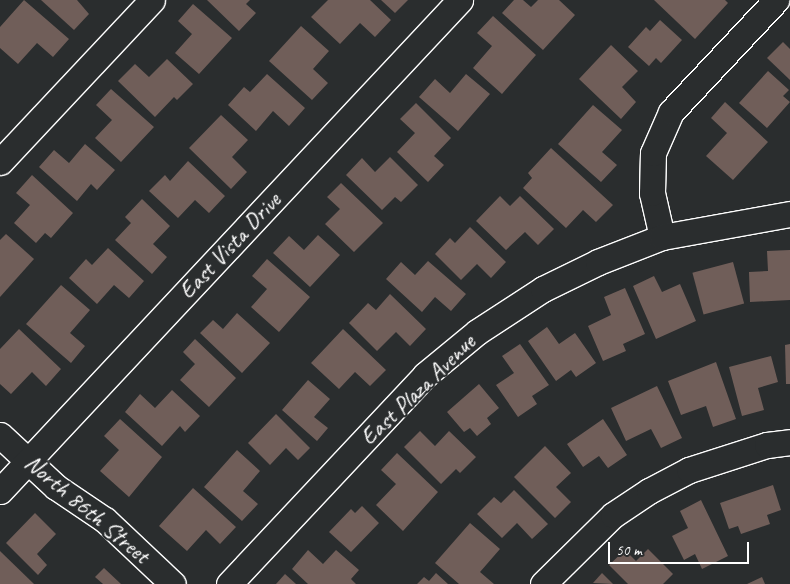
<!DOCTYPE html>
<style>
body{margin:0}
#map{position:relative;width:790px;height:584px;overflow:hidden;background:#2a2d2e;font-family:Caveat,sans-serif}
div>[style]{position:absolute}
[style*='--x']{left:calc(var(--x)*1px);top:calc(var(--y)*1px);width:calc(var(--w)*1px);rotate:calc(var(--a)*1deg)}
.building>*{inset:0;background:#705e59;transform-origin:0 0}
.roads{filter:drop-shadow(1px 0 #fff) drop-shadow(-1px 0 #fff) drop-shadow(0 1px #fff) drop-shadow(0 -1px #fff)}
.minor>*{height:25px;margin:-12.5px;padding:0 12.5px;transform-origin:12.5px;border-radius:12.5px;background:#2a2d2e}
span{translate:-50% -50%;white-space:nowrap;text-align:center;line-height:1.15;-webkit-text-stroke:4.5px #2a2d2e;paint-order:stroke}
.street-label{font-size:24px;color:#fff}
.scale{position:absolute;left:608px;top:542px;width:141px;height:22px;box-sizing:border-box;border:2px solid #fff;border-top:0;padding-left:6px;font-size:15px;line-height:18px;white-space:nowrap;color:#fff;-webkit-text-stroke:4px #2a2d2e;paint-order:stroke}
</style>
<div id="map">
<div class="building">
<i style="clip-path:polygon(24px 0,69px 39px,53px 57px,37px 43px,18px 64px,0 48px,0 27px)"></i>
<i style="clip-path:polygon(41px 0,77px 0,89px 14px,74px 30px)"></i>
<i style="clip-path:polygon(207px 0,250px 0,246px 4px,256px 13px,239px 31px)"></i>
<i style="clip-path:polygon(328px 0,370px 0,391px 20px,375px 37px,360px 23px,340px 44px,311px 17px)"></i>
<i style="clip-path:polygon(381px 0,408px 0,395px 13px)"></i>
<i style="clip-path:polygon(514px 0,523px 0,531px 7px,538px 0,559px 0,575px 15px,543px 50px,502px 13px)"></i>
<i style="clip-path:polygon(654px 0,725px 0,728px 3px,695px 39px)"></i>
<i style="clip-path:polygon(193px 4px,232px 38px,199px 74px,175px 53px,192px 34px,178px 21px)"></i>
<i style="clip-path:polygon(493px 16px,536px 55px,502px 94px,473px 68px,492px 46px,477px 33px)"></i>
<i style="clip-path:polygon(660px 20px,682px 40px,661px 63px,656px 58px,649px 66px,628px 47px,646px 27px,650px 31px)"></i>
<i style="clip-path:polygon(301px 26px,329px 51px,313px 69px,328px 83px,312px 100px,269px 61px)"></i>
<i style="clip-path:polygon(783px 42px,790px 49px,790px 80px,767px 58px)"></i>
<i style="clip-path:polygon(611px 45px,638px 71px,622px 87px,636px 102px,621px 119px,579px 79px)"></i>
<i style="clip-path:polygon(167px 59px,193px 84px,177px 100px,174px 97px,155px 117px,118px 81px,135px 64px,149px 77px)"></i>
<i style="clip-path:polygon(768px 71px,789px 90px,783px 96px,790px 102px,767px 128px,739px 103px)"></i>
<i style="clip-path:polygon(267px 74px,305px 108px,289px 126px,273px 111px,256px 131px,228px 105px,244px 87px,250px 92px)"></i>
<i style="clip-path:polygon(466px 74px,490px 94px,458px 131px,419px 97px,435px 79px,450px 93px)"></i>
<i style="clip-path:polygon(111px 89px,154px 127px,121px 162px,95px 138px,112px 120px,96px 105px)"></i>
<i style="clip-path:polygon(725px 102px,768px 142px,733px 180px,706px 156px,727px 133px,711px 118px)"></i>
<i style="clip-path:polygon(416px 103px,451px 138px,434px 156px,444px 165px,428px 182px,397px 152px,415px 133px,400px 119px)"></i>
<i style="clip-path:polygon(593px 105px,622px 130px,602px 152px,617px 165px,601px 182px,558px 144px)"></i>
<i style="clip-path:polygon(221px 115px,248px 140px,232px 157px,247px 172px,231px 189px,189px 148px)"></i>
<i style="clip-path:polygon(85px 144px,115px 170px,97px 190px,91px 184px,77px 201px,39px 167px,54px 150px,69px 163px)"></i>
<i style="clip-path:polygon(551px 148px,613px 205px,596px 222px,583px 210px,566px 228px,523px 188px,532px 178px,528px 173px)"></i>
<i style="clip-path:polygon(390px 157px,418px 185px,401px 202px,395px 197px,382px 210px,346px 175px,362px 158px,375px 172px)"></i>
<i style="clip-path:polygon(188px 161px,225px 196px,209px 213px,195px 200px,178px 218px,149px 191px,165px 175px,170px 181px)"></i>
<i style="clip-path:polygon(32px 175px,73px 213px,51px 238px,45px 233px,36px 243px,14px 223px,30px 205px,16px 193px)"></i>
<i style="clip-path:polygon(341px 183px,383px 223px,354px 252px,325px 224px,340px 209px,327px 197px)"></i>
<i style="clip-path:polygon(500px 196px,510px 206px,520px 196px,554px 229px,538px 245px,525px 232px,506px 250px,476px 221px)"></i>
<i style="clip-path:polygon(142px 199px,170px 226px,153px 244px,167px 257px,152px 274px,115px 240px,131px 223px,125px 217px)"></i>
<i style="clip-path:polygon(470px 227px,506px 262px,491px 278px,477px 264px,461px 280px,435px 254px,450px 238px,455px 243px)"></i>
<i style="clip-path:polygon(6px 234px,34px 259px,0 297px,0 240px)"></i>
<i style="clip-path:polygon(318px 235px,340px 255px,310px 287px,273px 253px,289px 236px,304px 250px)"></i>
<i style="clip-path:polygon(108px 248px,144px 281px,129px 298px,114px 285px,97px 304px,69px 278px,86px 259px,92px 265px)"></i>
<i style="clip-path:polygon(790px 250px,790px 300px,750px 302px,749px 272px,768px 271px,767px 251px)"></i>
<i style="clip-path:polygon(267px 259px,310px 297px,279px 332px,251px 307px,267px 289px,252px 276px)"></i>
<i style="clip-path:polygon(428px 261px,466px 294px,451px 311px,435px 297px,422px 312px,386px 279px,401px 262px,415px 275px)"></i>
<i style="left:733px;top:262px;width:43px;height:42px;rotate:75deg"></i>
<i style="clip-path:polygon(654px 276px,662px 292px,680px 284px,696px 321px,656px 339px,633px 286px)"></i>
<i style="clip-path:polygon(61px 285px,90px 310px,70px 333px,85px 346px,71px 363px,26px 324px)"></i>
<i style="clip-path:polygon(625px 288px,645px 334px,623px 344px,626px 351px,603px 361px,588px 326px,611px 315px,604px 297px)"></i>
<i style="clip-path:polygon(390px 294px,426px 329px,410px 346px,396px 332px,377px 351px,349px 323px,368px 303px,376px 310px)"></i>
<i style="clip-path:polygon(237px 313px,270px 343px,242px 373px,200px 333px,213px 320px,223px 329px)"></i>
<i style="clip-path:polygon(547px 327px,559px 344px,575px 333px,596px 363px,576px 377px,571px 370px,556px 381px,528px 341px)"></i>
<i style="clip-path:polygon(19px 329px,61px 369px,46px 386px,32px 372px,11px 394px,0 384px,0 349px)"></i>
<i style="clip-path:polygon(343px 329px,386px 370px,370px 386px,355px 372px,339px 389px,311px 363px)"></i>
<i style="clip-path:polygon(195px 339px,236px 378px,209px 407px,180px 380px,195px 364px,183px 352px)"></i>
<i style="clip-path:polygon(520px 344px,549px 385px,532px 396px,537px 404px,518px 417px,496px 385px,514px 373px,502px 356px)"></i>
<i style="clip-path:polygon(790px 344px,790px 384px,786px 384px,785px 345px)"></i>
<i style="clip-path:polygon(771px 356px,778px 382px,758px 388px,764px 410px,742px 416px,729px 367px)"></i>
<i style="clip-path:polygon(716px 362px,736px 419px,713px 427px,706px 406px,681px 415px,668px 381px)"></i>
<i style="clip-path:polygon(308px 380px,330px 399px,314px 417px,328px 428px,317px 441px,282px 410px)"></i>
<i style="clip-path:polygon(479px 384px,499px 408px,487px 418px,491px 424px,477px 436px,470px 428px,464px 432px,447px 412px)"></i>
<i style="clip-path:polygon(657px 386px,682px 438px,661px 448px,651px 429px,626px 441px,611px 408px)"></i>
<i style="clip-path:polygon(172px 390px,200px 416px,185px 432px,180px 426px,162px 446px,125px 412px,140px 394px,155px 408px)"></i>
<i style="clip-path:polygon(276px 414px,310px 448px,298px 460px,286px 448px,270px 465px,248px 443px)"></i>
<i style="clip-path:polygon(120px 419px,162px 457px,129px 497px,100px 471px,119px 450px,104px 436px)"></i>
<i style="clip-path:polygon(603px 419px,627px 455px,608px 468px,599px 456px,583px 467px,567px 444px)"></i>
<i style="clip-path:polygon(420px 431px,435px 446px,449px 431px,476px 457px,460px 473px,456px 469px,441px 484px,404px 447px)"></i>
<i style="clip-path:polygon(545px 446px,571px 473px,556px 487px,571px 502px,555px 518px,514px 477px)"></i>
<i style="clip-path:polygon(237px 450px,260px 471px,243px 491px,258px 504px,242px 521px,204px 487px)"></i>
<i style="clip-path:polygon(397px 453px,438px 492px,403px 531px,376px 505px,396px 484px,381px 470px)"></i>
<i style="clip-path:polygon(773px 485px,781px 510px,767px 515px,770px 524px,741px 534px,738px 526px,729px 529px,720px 503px)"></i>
<i style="clip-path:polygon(193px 488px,236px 527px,220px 544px,206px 530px,187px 551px,159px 526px)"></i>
<i style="clip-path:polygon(514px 490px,548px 524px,532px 539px,517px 523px,502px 538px,477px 514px,494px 497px,501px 503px)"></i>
<i style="clip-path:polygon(701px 500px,728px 556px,702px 569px,695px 554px,684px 560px,672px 536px,688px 528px,680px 511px)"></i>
<i style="clip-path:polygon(362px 506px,379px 523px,351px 552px,329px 532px,351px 509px,355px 513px)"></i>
<i style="clip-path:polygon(35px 513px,56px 534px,37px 554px,47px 565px,38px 575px,6px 543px)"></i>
<i style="clip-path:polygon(470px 523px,500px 549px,480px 572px,494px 584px,459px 584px,435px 563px)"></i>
<i style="clip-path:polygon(648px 549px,673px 574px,663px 584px,628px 584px,609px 565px,625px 550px,636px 561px)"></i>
<i style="clip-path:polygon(308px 550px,323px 564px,336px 550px,359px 570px,351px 579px,356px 584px,308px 584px,292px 569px)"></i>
<i style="clip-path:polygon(0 551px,34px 584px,0 584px)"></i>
<i style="clip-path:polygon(104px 568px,121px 584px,103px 584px,95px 577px)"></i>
<i style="clip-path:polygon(436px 573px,448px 584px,417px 584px,424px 577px,429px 581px)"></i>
<i style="clip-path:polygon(602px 573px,613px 584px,593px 583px)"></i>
<i style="clip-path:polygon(285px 574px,296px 584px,276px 584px)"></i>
<i style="clip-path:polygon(762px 577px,765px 584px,747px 584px)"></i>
</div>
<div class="roads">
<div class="minor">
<i style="--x:0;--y:162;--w:222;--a:-46.8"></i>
<i style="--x:662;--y:237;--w:45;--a:-102.8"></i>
<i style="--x:652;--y:193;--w:40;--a:-88.6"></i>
<i style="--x:653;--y:153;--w:45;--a:-66.3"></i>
<i style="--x:671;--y:112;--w:154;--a:-46.8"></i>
<i style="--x:0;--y:435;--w:76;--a:42.9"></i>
<i style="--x:56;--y:487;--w:59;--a:34"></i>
<i style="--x:105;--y:520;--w:93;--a:43.3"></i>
<i style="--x:0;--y:491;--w:673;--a:-46.87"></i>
<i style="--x:229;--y:584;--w:287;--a:-46.8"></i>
<i style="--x:425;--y:375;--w:67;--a:-39.6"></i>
<i style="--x:477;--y:332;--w:79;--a:-33.1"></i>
<i style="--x:543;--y:289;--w:61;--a:-26.1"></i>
<i style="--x:598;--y:262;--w:69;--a:-21.3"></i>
<i style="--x:662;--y:237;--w:130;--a:-10.2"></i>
<i style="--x:543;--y:584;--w:98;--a:-44.6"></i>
<i style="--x:613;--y:515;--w:43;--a:-33.7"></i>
<i style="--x:649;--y:491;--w:45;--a:-27.7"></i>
<i style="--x:689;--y:470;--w:82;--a:-17.8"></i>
<i style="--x:767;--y:445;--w:23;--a:-7"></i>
</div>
</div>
<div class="street-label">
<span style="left:230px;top:246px;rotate:-47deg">East Vista Drive</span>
<span style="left:418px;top:390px;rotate:-44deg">East Plaza Avenue</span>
<span style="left:87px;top:509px;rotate:40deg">North 86th Street</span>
</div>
<div class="scale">50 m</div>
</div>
